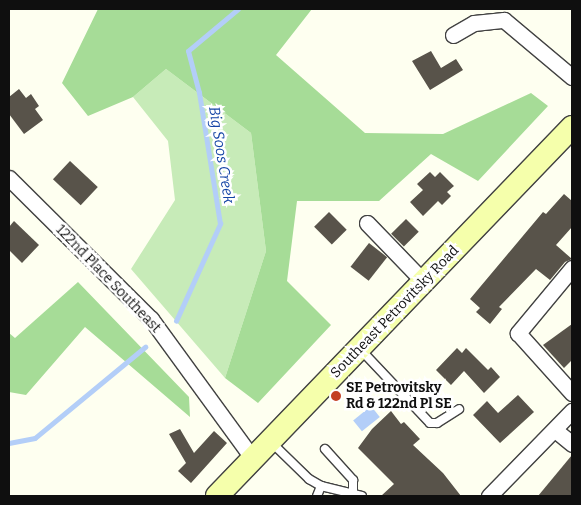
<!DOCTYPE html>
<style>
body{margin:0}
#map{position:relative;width:581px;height:505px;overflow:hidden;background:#fefff0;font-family:Bitter,serif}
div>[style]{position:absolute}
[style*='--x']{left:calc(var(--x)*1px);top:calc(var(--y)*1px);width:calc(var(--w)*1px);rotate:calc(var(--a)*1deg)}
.green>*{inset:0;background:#c7ebb8}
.forest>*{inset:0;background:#a6dc97}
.water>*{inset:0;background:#b3cef8;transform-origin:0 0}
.stream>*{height:4.5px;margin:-2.25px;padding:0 2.25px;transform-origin:2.25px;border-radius:2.25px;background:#b3cef8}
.building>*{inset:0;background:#58534a;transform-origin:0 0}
.roads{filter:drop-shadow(1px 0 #424242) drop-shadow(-1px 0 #424242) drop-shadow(0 1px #424242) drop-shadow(0 -1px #424242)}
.service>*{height:8px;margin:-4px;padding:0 4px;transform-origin:4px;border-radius:4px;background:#fff}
.minor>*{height:15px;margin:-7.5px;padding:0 7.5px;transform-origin:7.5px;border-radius:7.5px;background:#fff}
.secondary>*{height:22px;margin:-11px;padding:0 11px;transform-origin:11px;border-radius:11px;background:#f5ffab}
.dots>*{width:14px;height:14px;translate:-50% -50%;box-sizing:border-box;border:2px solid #fff;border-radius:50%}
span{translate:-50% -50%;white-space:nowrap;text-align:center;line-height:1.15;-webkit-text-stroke:5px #fff;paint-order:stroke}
.street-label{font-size:14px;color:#0f0f0f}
.poi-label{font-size:14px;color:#0f0f0f;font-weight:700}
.left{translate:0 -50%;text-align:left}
.water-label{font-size:15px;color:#1343a5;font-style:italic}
.frame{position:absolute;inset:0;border:10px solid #0f0f0f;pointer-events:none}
</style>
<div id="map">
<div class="green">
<i style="clip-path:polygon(166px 69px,251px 133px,266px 251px,225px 378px,131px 269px,175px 200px,168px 141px,133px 97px)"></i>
</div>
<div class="forest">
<i style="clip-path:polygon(98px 9px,312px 9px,276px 55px,365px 133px,443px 134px,531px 93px,548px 106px,478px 181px,431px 154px,379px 201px,297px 201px,287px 281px,331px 325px,258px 403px,225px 378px,266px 251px,251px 133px,166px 69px,133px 97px,88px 116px,62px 83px)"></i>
<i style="clip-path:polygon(78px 282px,189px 397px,190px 417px,85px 327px,26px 395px,9px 392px,9px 333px,15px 338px)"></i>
</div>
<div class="water">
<i style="left:371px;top:406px;width:14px;height:23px;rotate:51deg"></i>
</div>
<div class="stream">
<i style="--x:176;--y:321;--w:107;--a:-65.6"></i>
<i style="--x:220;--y:224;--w:133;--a:-99.1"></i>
<i style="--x:199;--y:93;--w:43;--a:-104.7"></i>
<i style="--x:188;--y:51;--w:65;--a:-40"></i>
<i style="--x:9;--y:443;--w:26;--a:-11"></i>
<i style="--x:35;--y:438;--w:143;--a:-39.6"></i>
</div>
<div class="building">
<i style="clip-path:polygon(431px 51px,441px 68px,456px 59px,463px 70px,430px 90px,412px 61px)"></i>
<i style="clip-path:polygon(19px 89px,26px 98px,31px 94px,39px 106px,35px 109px,43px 120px,24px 134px,9px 114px,9px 97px)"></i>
<i style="left:70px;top:161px;width:38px;height:25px;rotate:43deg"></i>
<i style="clip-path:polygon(430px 172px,435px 177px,440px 172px,454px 186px,447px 192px,451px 196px,442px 205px,438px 201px,423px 216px,410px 202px,423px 190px,417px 184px)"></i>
<i style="clip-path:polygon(564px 194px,572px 201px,572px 227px,556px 245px,572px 259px,565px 262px,550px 280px,536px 269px,499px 307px,502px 309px,490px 324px,476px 312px,480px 308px,470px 299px,543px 212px,546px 214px)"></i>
<i style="left:329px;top:212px;width:25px;height:21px;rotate:45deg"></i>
<i style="left:406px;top:219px;width:18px;height:21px;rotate:45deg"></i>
<i style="clip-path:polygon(14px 221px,39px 245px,22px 263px,9px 250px,9px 227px)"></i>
<i style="left:369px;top:243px;width:23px;height:30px;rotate:38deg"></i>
<i style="clip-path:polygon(572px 324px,572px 360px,564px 368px,543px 345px)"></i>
<i style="clip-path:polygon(457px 348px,462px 353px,466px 348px,488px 370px,491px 367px,500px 377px,484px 393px,464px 371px,451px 385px,436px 370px)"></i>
<i style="clip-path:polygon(518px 395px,534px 412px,500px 443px,473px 415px,487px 401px,498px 413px)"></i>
<i style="clip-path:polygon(391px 411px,401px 424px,404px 422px,420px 439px,413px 445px,443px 473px,461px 496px,381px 496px,394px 484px,358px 448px,372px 429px)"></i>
<i style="clip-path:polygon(180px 429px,194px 453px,214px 431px,227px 443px,191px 483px,178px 471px,186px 463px,169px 434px)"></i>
<i style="clip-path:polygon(572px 455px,572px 496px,538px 496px)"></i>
</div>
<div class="roads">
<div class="service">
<i style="--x:361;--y:350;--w:100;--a:46.6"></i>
<i style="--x:430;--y:423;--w:7;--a:0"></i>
<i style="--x:437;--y:423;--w:26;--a:-32"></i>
<i style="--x:272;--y:443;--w:52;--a:44.2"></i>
<i style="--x:309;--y:479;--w:14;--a:30"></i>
<i style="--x:321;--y:486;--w:42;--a:13.7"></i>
<i style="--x:325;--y:449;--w:42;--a:47.9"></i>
<i style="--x:353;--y:480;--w:14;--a:90"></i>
<i style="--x:317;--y:496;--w:11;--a:-68"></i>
</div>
<div class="minor">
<i style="--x:453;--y:35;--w:24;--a:-30"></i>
<i style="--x:474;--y:23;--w:30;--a:-6"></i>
<i style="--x:504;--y:20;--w:89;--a:40"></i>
<i style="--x:9;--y:178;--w:200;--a:44.8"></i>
<i style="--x:151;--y:319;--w:173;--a:53.9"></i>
<i style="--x:367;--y:223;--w:82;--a:46"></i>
<i style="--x:572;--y:268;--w:85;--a:129.7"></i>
<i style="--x:518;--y:333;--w:81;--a:48"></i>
<i style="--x:555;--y:430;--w:22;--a:39"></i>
<i style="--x:489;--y:496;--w:119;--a:-45.7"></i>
</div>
<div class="secondary">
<i style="--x:217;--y:496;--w:512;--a:-46.11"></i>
</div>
</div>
<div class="dots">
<i style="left:336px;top:396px;background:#c34022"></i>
</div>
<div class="street-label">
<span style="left:108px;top:279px;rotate:46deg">122nd Place Southeast</span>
<span style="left:395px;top:312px;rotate:-46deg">Southeast Petrovitsky Road</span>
</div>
<div class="poi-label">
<span class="left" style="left:346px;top:396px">SE Petrovitsky<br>Rd &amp; 122nd Pl SE</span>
</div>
<div class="water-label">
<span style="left:221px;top:155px;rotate:81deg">Big Soos Creek</span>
</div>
<div class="frame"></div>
</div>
